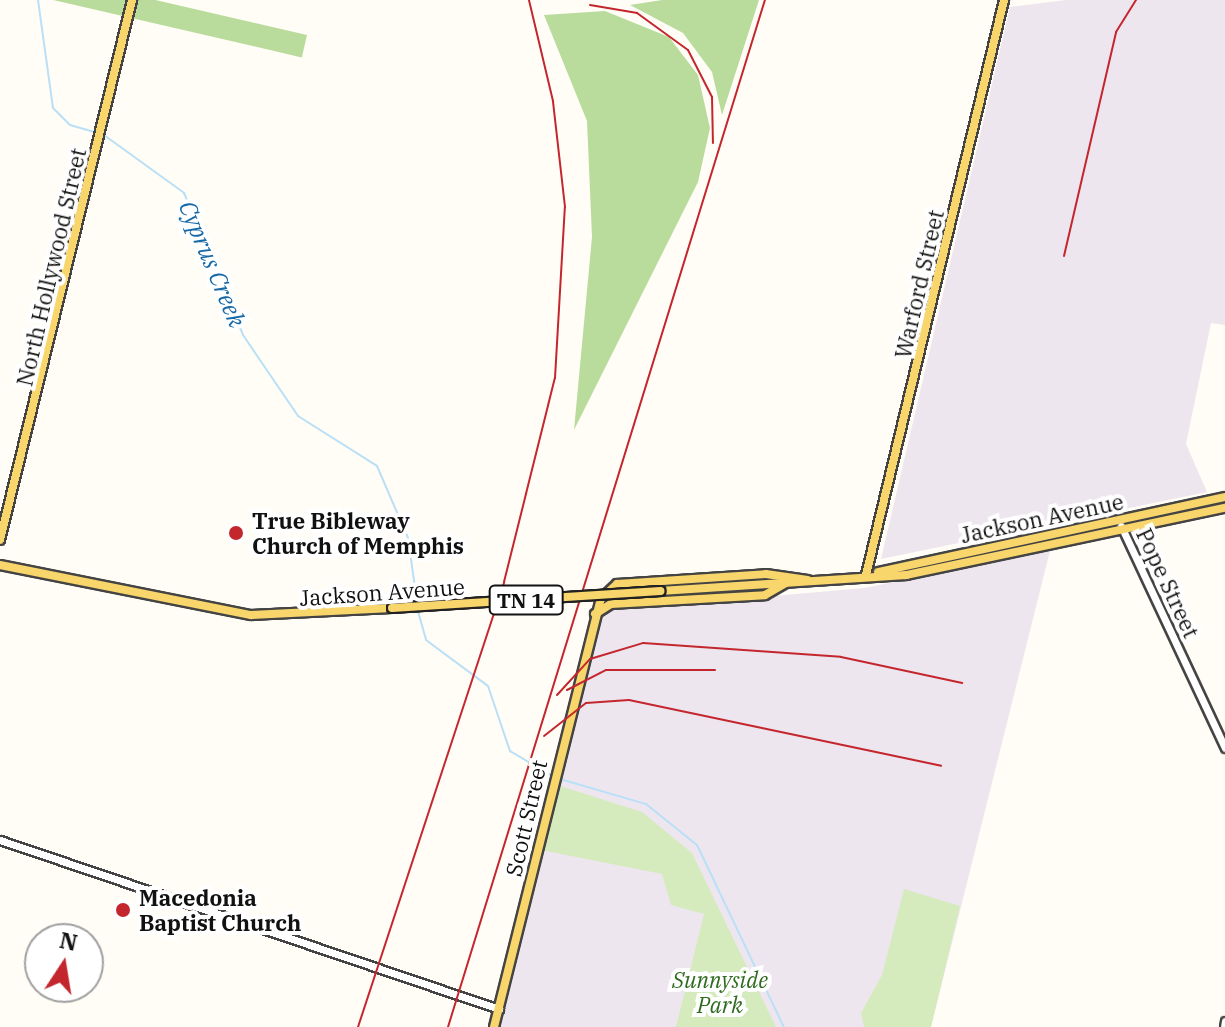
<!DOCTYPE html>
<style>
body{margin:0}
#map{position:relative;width:1225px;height:1027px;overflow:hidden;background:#fffdf5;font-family:"IBM Plex Serif",serif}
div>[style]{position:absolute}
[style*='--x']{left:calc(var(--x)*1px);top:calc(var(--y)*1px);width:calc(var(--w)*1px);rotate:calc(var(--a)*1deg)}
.industrial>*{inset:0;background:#eee6ef}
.green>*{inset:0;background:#d5ebbd}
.forest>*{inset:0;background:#b9dc9c;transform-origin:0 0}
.stream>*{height:2px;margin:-1px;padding:0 1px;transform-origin:1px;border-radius:1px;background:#b9e0f7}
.roads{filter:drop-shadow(2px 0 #444) drop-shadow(-2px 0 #444) drop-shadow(0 2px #444) drop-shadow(0 -2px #444)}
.minor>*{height:7px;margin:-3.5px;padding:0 3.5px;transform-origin:3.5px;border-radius:3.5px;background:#fff}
.major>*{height:8px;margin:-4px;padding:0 4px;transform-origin:4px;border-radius:4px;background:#f9d66b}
.rail>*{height:2px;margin:-1px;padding:0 1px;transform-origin:1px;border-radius:1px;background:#c4262e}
.bridges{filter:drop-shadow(2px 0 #222) drop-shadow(-2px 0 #222) drop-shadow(0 2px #222) drop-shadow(0 -2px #222)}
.major-bridge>*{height:8px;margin:-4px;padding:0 4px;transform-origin:4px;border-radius:4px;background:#f9d66b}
.dots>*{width:22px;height:22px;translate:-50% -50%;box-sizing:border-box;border:4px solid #fff;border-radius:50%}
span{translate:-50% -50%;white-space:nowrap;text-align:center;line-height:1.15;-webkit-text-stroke:8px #fff;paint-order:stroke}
.shield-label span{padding:2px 6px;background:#fff;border:2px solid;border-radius:6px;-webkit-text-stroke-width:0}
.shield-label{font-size:20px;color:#111;font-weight:700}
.street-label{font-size:22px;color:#111}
.poi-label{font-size:22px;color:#111;font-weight:700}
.left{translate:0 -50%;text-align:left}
.park-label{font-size:22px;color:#2f6b1f;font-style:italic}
.water-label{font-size:24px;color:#1768a6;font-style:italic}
.north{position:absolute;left:24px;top:923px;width:80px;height:80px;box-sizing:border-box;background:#fff;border:2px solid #a0a0a0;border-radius:50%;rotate:12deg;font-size:22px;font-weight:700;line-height:32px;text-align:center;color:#111}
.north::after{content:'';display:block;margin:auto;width:28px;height:36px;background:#c4262e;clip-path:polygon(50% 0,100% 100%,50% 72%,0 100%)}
</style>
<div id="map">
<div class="industrial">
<i style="clip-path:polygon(1066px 0,1225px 0,1225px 325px,1211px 323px,1186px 444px,1207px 492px,881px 559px,1010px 7px)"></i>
<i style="clip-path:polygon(1050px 551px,931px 1027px,499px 1027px,603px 611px,864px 588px)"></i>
</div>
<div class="green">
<i style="clip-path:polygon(557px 785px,642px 812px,692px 853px,776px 1027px,676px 1027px,704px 914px,671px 905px,662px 874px,541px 850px)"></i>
<i style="clip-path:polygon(904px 889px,960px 906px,931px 1027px,864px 1027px,861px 1013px,882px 975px)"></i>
</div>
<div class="forest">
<i style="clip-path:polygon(662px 0,759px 0,722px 115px,712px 72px,683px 33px,630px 5px)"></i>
<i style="clip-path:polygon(605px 11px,669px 37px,698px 75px,710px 128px,698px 182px,574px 430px,592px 237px,587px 121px,544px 15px)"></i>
<i style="left:307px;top:35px;width:23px;height:311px;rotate:103deg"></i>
</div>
<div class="stream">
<i style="--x:38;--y:0;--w:109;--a:82.1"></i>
<i style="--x:53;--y:108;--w:24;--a:45"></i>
<i style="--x:70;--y:125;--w:29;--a:16"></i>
<i style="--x:104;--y:135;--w:99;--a:35.9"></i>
<i style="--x:184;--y:193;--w:154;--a:67.4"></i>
<i style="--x:243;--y:335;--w:98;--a:55.8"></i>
<i style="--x:298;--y:416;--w:93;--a:32.3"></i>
<i style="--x:377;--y:466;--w:78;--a:66.7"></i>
<i style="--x:408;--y:538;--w:65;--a:82"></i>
<i style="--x:417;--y:608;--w:33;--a:74"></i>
<i style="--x:426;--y:640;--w:77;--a:36.6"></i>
<i style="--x:488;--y:686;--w:69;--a:71.3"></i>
<i style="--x:510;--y:751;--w:51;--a:30.6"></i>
<i style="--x:560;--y:779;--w:90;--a:16.2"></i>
<i style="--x:646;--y:804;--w:65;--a:38.8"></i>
<i style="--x:697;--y:845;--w:202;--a:64.5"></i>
</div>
<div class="roads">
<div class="minor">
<i style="--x:1121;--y:526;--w:245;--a:64.9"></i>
<i style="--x:0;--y:840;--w:527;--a:18.71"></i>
<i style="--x:1224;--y:1027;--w:6;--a:-81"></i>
</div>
<div class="major">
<i style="--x:0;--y:540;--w:556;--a:-76.26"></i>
<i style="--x:0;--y:565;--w:256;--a:11.3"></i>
<i style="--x:251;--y:615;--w:141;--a:-2.8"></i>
<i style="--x:878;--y:572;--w:355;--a:-12.2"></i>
<i style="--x:866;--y:575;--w:591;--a:-76.5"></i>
<i style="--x:660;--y:591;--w:247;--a:-3.7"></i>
<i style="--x:906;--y:575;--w:326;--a:-11.9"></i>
<i style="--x:595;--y:614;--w:19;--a:-32"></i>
<i style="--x:611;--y:604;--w:154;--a:-3.3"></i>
<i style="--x:765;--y:595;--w:24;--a:-30"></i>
<i style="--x:494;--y:1027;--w:441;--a:-76"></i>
<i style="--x:601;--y:599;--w:22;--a:-43"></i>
<i style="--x:617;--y:584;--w:149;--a:-3.8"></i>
<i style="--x:766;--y:574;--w:42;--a:8.1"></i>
</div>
</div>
<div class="rail">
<i style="--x:590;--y:5;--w:48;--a:9.7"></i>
<i style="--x:637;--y:13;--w:63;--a:36"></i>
<i style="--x:688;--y:50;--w:53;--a:62.9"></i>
<i style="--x:712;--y:97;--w:46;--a:88.8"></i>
<i style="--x:1064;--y:256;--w:230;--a:-76.9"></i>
<i style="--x:1116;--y:32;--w:38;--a:-58"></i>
<i style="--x:567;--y:690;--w:44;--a:-27.1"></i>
<i style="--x:606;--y:670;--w:109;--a:0"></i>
<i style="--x:557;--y:695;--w:49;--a:-47.5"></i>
<i style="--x:590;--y:659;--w:55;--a:-16.8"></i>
<i style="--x:643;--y:643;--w:198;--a:4"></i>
<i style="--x:841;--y:657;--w:124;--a:12.1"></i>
<i style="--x:544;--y:736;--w:53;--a:-38.2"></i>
<i style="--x:586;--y:703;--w:43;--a:-4"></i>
<i style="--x:629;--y:700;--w:319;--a:11.9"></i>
<i style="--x:358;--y:1027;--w:468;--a:-71.8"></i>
<i style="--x:504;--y:582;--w:210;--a:-76"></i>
<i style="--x:555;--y:378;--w:171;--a:-86.7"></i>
<i style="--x:565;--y:207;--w:107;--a:-96.5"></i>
<i style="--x:553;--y:101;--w:104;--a:-103.4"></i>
<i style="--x:448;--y:1027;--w:1075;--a:-72.85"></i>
</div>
<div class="bridges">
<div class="major-bridge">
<i style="--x:392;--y:608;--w:269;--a:-3.6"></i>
</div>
</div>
<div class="dots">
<i style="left:236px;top:533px;background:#c4262e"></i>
<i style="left:123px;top:910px;background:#c4262e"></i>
</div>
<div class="shield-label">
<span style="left:526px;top:600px">TN 14</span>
</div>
<div class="street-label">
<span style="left:51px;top:267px;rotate:-77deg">North Hollywood Street</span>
<span style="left:919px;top:284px;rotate:-77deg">Warford Street</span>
<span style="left:1042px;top:518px;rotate:-12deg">Jackson Avenue</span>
<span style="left:1168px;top:583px;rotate:65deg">Pope Street</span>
<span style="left:382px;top:592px;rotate:-4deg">Jackson Avenue</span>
<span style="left:526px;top:818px;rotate:-77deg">Scott Street</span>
</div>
<div class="poi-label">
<span class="left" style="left:252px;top:533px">True Bibleway<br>Church of Memphis</span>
<span class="left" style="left:139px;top:910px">Macedonia<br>Baptist Church</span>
</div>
<div class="park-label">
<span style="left:720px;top:992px">Sunnyside<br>Park</span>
</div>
<div class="water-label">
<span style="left:212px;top:264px;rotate:67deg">Cyprus Creek</span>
</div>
<div class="north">N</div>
</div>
